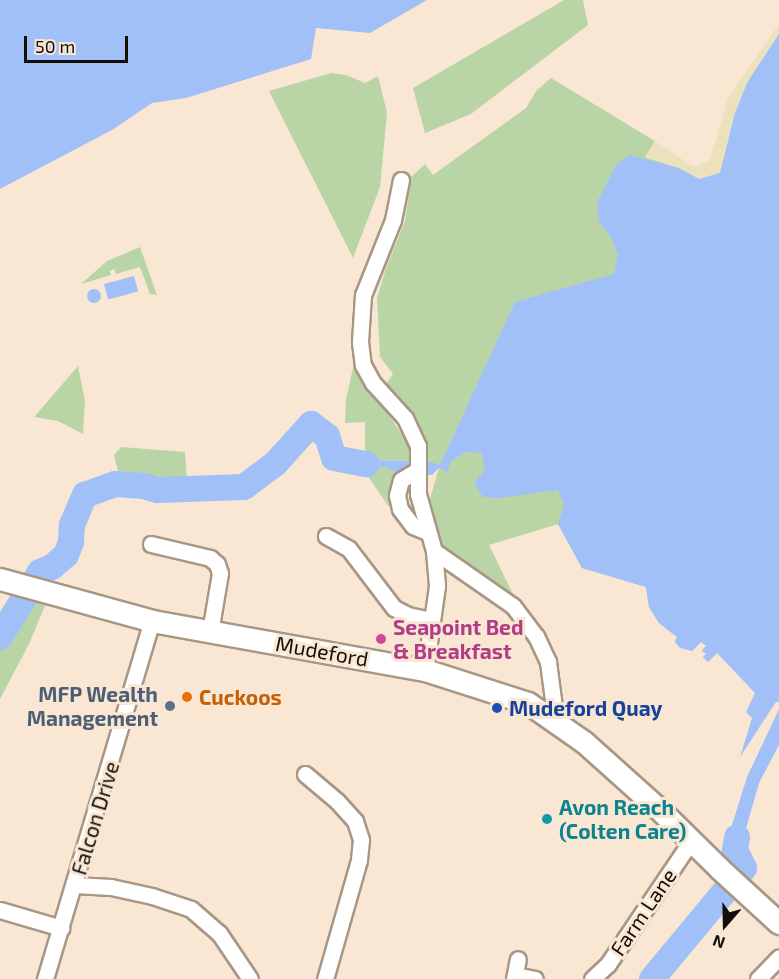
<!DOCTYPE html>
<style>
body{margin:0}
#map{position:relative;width:779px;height:979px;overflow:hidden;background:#f9e7d4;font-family:"Exo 2",sans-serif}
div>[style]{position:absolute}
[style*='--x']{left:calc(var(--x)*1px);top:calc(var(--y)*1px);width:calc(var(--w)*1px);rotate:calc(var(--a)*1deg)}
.green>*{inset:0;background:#b9d5a5}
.sand>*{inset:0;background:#ebe1bc}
.water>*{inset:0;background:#a1c0f8;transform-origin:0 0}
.round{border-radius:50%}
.river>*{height:26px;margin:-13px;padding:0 13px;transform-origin:13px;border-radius:13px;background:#a1c0f8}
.roads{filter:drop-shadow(2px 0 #a89785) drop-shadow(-2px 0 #a89785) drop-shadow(0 2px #a89785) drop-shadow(0 -2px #a89785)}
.street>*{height:15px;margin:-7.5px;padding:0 7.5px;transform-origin:7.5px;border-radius:7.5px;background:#fff}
.secondary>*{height:21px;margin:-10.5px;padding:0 10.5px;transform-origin:10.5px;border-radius:10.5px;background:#fff}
.dots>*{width:16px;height:16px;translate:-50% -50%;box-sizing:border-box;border:3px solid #f9e7d4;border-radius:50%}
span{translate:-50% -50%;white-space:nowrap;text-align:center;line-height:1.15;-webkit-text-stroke:6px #f9e7d4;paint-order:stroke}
.hotel-label{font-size:21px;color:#b23c85;font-weight:700}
.left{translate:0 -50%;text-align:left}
.street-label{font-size:21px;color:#140e08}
.service-label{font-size:21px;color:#4e5e75;font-weight:700}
.right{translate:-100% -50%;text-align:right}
.food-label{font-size:21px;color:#c56008;font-weight:700}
.transit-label{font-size:21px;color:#164399;font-weight:700}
.culture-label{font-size:21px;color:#0d838f;font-weight:700}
.north{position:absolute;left:695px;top:895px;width:60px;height:60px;-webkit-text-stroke:4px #f9e7d4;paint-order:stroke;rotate:200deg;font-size:16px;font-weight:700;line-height:24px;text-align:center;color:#140e08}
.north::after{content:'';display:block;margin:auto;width:21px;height:27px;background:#140e08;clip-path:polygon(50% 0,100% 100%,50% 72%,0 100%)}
.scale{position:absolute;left:24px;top:36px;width:104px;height:27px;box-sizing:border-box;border:3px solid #140e08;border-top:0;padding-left:8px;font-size:18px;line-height:21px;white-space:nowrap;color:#140e08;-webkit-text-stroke:4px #f9e7d4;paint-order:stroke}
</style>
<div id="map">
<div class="green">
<i style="clip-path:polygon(564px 0,583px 0,588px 25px,471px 114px,425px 133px,413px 88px)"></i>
<i style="clip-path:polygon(779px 34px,779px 624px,725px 661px,717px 653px,708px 662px,703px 657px,706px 654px,702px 650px,706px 646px,701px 642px,692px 651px,675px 642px,677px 637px,659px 623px,649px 607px,646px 587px,582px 568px,558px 524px,489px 545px,513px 594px,508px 596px,463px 565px,446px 548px,434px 533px,428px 506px,439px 468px,428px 461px,423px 438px,383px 388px,393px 374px,380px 357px,377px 298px,386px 268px,405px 221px,411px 177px,425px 164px,433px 175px,526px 108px,537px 90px,551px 78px,655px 141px,645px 157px,679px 168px,699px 179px,720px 174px,749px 79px)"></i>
<i style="clip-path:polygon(331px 73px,346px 75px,365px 83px,378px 76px,387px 113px,380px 187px,353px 258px,269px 91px)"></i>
<i style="clip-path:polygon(140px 247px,157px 295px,150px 294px,140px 267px,116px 274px,114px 269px,110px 271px,111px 275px,81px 284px,107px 261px)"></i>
<i style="clip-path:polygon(354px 364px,403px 436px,410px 451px,410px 461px,365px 460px,365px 422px,345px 423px,346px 399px)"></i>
<i style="clip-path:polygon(78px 366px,85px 401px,83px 434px,58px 421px,34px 417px)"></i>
<i style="clip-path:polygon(121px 447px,185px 452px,187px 479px,120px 479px,114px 455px)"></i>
<i style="clip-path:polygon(366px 467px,386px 467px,400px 474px,389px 507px,367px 475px)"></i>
<i style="clip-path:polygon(28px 599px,47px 601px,29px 644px,0 699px,0 643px)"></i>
</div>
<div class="sand">
<i style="clip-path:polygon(779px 24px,779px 34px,749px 79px,735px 113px,720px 174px,699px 179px,679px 168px,645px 157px,655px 141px,694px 167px,710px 160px,728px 98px)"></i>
</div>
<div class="water">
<i style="clip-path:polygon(0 0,427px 0,370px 33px,316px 28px,311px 59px,186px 98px,152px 103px,112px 130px,0 189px)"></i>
<i style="clip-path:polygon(779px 34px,779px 702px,776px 702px,740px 757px,752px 718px,746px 712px,755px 693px,717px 653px,708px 662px,703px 657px,706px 654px,702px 651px,706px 646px,701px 642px,692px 651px,680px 648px,675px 642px,677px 637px,659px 623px,649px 607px,646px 587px,582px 568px,558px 524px,564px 505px,558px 490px,499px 498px,483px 497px,474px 483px,485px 470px,482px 453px,466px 452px,451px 461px,447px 472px,439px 468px,432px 475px,428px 475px,428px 461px,440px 465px,515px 302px,614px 274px,618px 254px,610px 236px,599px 221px,597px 202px,616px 165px,629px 155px,679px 168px,699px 179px,720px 173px,735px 113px,747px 83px)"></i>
<i style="left:134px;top:276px;width:16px;height:31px;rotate:75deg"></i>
<i class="round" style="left:87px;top:289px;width:14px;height:14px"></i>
<i style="clip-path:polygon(365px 460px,410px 461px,408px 469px,400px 474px,386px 467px,366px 467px)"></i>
<i style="clip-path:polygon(779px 709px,779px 745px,759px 783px,741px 846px,750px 876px,738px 866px,725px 847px,747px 777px)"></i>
</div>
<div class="river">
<i style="--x:0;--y:637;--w:76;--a:-58.4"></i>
<i style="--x:40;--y:572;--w:13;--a:-23"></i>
<i style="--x:52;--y:567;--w:18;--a:-41"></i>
<i style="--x:66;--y:555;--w:14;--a:-69"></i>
<i style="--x:71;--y:542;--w:17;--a:-87"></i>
<i style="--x:72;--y:525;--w:33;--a:-67"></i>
<i style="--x:85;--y:495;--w:32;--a:-20"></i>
<i style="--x:115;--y:484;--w:29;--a:4"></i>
<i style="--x:144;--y:486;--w:14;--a:17"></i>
<i style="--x:157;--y:490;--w:87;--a:-2"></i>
<i style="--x:244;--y:487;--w:39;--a:-37"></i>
<i style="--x:275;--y:464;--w:54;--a:-48"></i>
<i style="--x:311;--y:424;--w:20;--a:37"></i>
<i style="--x:327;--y:436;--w:23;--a:72"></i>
<i style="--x:334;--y:458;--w:33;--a:11"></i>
<i style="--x:652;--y:979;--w:144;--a:-50.3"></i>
<i style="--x:744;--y:868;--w:20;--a:-117"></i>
<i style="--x:735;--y:850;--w:13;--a:-81"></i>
</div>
<div class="roads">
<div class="street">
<i style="--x:401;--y:180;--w:41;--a:101.3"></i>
<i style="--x:393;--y:220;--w:81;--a:111.8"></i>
<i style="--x:363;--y:295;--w:47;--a:93.7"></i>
<i style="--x:360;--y:342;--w:23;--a:83"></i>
<i style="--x:363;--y:365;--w:21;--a:61"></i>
<i style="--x:373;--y:383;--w:47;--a:47.6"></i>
<i style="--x:405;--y:418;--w:31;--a:65"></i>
<i style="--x:418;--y:446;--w:48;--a:90"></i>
<i style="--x:418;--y:494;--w:59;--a:74.3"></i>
<i style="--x:434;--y:551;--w:35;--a:85"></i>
<i style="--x:437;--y:586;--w:85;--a:98.1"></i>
<i style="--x:416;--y:471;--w:17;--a:149"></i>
<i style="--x:401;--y:480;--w:16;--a:105"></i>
<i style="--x:397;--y:495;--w:14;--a:78"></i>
<i style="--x:400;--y:509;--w:21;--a:53"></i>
<i style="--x:413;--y:526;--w:15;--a:23"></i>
<i style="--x:326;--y:536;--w:26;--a:29"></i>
<i style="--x:349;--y:549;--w:74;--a:52.7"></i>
<i style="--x:394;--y:608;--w:16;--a:27"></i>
<i style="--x:408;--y:615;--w:24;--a:12"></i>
<i style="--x:151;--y:544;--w:61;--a:13.3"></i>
<i style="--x:210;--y:558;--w:9;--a:41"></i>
<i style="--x:217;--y:564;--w:9;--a:72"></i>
<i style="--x:220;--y:573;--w:60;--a:99.6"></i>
<i style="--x:434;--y:551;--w:96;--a:34.8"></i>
<i style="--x:513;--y:606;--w:38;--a:53"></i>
<i style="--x:536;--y:636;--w:29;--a:65"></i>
<i style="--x:548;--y:662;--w:61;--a:82.4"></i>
<i style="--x:305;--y:774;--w:42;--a:40.2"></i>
<i style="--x:337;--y:801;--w:27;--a:48"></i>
<i style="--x:355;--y:821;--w:20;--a:72"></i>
<i style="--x:361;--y:840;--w:20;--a:96"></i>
<i style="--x:359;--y:860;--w:124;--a:105.9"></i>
<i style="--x:74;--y:885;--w:37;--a:3"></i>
<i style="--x:111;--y:887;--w:42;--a:12.4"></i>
<i style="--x:152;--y:896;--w:41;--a:18.4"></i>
<i style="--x:191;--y:909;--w:37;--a:41"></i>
<i style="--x:219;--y:933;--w:55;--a:56"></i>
<i style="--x:0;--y:910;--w:64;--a:16.4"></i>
<i style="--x:515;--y:975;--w:20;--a:11"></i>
<i style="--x:45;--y:979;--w:374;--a:-73.4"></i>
<i style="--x:514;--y:979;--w:20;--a:-79"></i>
<i style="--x:592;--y:979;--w:22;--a:-43"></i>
<i style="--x:608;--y:964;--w:148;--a:-56"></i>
<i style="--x:758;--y:979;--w:30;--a:-46"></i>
</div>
<div class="secondary">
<i style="--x:0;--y:579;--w:158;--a:15.4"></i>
<i style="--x:152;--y:621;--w:277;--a:10.2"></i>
<i style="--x:425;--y:670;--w:108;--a:17.8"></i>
<i style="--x:528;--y:703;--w:68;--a:34.9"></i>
<i style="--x:584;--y:742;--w:106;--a:41.9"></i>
<i style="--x:663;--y:813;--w:80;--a:44.5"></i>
<i style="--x:720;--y:869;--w:80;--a:42.5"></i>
</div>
</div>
<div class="dots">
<i style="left:381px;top:639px;background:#d1479c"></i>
<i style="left:187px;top:697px;background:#e8710a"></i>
<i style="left:170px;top:706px;background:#5c6f8a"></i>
<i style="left:497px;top:708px;background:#1a4fb4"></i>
<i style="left:547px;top:819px;background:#0f9aa8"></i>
</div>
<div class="hotel-label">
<span class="left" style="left:393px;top:639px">Seapoint Bed<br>&amp; Breakfast</span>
</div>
<div class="street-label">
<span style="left:322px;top:651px;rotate:10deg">Mudeford</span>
<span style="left:95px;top:818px;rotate:-73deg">Falcon Drive</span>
<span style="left:643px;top:912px;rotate:-56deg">Farm Lane</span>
</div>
<div class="service-label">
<span class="right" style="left:158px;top:706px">MFP Wealth<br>Management</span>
</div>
<div class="food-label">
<span class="left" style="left:199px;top:697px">Cuckoos</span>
</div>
<div class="transit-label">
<span class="left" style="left:509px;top:708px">Mudeford Quay</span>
</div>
<div class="culture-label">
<span class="left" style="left:559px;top:819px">Avon Reach<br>(Colten Care)</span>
</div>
<div class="north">N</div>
<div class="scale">50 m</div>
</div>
